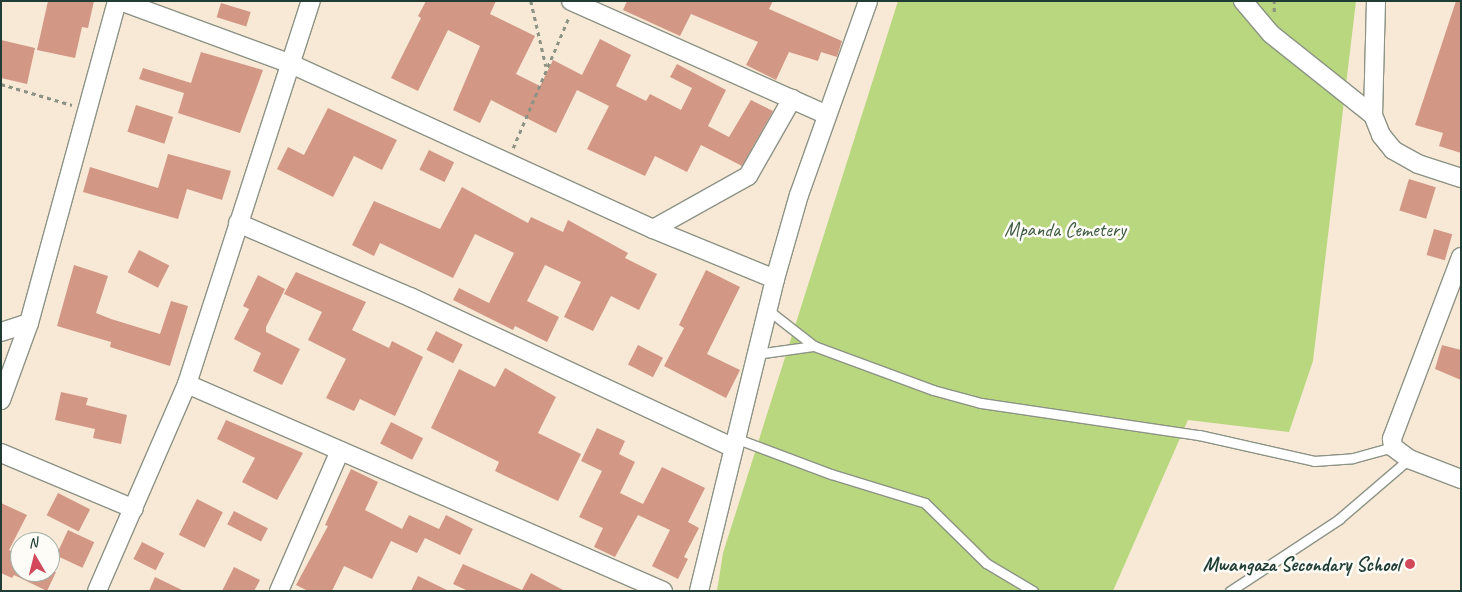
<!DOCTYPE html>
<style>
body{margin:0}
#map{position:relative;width:1462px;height:592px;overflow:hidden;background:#f8e9d6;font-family:Caveat,sans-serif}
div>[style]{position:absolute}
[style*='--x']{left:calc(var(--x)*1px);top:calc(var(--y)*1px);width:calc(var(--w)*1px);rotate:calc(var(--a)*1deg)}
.green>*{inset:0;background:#b8d77e}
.building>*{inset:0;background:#d29785;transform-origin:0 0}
.path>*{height:2.5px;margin-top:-1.25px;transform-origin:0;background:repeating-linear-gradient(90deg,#8c9385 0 4px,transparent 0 8px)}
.roads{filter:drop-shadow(1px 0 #8c9385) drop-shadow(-1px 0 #8c9385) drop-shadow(0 1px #8c9385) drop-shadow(0 -1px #8c9385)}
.lane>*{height:9px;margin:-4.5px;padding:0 4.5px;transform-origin:4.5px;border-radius:4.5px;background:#fff}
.street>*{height:18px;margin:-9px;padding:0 9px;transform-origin:9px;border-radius:9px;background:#fff}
.dots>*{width:14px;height:14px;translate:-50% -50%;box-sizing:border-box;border:2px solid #fdfcf7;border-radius:50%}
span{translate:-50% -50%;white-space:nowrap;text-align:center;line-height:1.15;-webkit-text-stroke:5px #fdfcf7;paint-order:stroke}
.park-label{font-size:20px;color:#3e5c43}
.poi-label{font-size:20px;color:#1f3d34;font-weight:700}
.right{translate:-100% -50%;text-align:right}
.frame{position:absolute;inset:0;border:2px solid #1f3d34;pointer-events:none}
.north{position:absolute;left:10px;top:532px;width:50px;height:50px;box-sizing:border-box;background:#fdfcf7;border:1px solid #a4b0a9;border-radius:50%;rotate:352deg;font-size:14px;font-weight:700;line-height:20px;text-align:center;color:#1f3d34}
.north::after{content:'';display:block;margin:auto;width:18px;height:22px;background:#d1495b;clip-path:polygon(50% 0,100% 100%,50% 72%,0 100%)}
</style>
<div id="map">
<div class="green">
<i style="clip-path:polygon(898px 1px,1356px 1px,1313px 361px,1289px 432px,1188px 420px,1113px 591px,717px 591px,723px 553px)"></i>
</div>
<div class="building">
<i style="clip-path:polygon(48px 1px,94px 1px,88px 28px,82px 27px,75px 58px,37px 50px)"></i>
<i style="clip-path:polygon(426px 1px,496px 1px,490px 14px,535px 36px,516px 74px,540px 86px,553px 60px,582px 75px,600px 39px,631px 55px,616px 86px,646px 101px,650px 94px,681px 110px,692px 88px,670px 77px,677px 64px,726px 90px,708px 126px,729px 137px,751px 100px,773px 111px,742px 166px,701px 145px,687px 172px,655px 156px,645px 176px,587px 149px,609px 106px,577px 90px,556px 133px,491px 100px,480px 123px,453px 110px,480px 46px,448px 30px,418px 91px,391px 78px,421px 18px,418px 16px)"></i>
<i style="clip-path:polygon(627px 1px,773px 1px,769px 9px,842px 41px,837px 57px,821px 52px,818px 61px,789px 52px,776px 80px,746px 65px,758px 42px,691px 14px,680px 36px,623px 10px)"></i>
<i style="clip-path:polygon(1456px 1px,1461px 1px,1461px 153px,1439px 146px,1443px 133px,1415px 125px)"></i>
<i style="left:221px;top:3px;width:31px;height:15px;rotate:17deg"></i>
<i style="clip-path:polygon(1px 40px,35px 48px,27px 84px,1px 78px)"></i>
<i style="clip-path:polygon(201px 52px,263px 70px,240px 133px,178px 113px,184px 93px,139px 79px,143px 68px,191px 83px)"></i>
<i style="left:136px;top:105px;width:39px;height:28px;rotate:18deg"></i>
<i style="clip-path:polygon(328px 108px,397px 140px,382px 170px,354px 156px,333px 197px,277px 169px,288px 147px,304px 155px)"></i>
<i style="left:429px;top:150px;width:28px;height:22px;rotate:26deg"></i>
<i style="clip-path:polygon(168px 154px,231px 171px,222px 200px,187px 189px,178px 219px,83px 192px,90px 167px,158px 188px)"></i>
<i style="left:1409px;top:179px;width:28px;height:33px;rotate:17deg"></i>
<i style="clip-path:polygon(462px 187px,528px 223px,531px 217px,563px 232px,568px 220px,628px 253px,625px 258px,657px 274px,639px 310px,611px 296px,593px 331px,564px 317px,581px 282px,545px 265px,527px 301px,559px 317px,547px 342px,515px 326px,513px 330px,453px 300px,459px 288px,489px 303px,514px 253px,475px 234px,453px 278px,380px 243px,374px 256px,352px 245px,374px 201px,440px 229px)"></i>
<i style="left:1434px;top:229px;width:19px;height:27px;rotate:16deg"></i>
<i style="left:139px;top:250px;width:34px;height:25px;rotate:27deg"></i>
<i style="clip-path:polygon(74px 265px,108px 276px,96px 313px,111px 319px,160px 334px,171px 301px,188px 306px,170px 366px,110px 347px,111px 342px,57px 326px)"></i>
<i style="clip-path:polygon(706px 270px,740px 287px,707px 354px,740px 370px,726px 398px,664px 366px,684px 328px,679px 325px)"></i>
<i style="clip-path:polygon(296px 272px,366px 302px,352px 330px,389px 348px,392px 341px,423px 357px,395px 416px,360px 399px,354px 411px,326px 398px,346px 359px,308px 340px,322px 312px,284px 294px)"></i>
<i style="clip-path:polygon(258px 275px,285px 289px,266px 327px,266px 332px,300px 349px,282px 385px,253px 371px,261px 353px,234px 339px,249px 309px,243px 306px)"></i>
<i style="left:436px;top:331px;width:30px;height:21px;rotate:27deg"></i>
<i style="left:638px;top:345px;width:28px;height:22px;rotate:27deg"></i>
<i style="clip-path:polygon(1442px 345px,1461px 350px,1461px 380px,1435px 369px)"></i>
<i style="clip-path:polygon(505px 368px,556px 397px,538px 433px,581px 454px,558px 501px,495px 471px,499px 462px,431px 428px,459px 369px,495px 387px)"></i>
<i style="clip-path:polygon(61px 392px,88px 398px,86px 405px,127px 415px,121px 444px,93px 438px,95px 429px,55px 420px)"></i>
<i style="clip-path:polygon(226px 420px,303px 453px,277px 500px,242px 482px,255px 458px,217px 439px)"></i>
<i style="left:391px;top:422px;width:36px;height:24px;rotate:27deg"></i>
<i style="clip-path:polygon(597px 428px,625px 441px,619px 454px,635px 462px,620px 493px,643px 504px,662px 467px,705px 488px,688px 522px,699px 528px,684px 557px,688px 559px,678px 579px,652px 566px,670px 530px,638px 515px,615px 557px,594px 547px,603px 528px,579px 517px,602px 471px,581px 461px)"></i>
<i style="clip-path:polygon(351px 469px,378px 482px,365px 510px,402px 529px,409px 515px,439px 529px,446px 515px,473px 529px,460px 555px,425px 538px,417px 553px,391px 541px,372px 579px,344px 566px,332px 591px,308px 591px,296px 585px,328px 526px,325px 525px)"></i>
<i style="left:58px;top:493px;width:36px;height:25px;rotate:27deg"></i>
<i style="left:197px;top:499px;width:29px;height:40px;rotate:27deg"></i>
<i style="clip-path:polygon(1px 503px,27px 515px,9px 550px,20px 555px,20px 572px,56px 572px,47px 591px,14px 575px,12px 578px,1px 573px)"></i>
<i style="left:234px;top:511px;width:38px;height:15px;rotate:27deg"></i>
<i style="left:68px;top:530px;width:29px;height:28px;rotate:25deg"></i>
<i style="left:142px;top:542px;width:25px;height:19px;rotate:27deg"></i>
<i style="clip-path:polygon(463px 564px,522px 590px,531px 573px,565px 591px,468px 591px,453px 584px)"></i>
<i style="clip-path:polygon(234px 567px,260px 580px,254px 591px,222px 591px)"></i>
<i style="clip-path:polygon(418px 576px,449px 591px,411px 591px)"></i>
<i style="clip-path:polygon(155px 577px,184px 591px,149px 591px)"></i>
</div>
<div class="path">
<i style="--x:531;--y:1;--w:67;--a:77"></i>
<i style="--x:1274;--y:12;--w:11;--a:-90"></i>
<i style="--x:1;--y:84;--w:74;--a:16.5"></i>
<i style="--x:513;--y:148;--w:142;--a:-66.9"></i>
</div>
<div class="roads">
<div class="lane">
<i style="--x:768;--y:310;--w:58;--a:38"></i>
<i style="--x:814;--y:346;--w:127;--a:20.3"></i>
<i style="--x:933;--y:390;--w:50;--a:15.2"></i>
<i style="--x:981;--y:403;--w:220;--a:8.4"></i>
<i style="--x:1199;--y:435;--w:118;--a:12.7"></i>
<i style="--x:1314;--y:461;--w:39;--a:-4"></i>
<i style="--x:1353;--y:458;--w:41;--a:-15.4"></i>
<i style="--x:756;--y:354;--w:59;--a:-7.9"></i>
<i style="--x:735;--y:438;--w:103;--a:20.6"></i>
<i style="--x:831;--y:474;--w:98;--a:17.1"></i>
<i style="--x:925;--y:503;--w:86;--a:44.5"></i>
<i style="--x:986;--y:563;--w:55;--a:30.8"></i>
<i style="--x:1230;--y:591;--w:131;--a:-33.4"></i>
<i style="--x:1339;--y:519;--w:92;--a:-40.6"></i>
</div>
<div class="street">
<i style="--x:120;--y:1;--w:182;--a:20.2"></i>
<i style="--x:291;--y:64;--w:398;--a:24.5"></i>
<i style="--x:653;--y:229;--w:132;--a:22.3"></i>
<i style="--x:571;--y:1;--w:280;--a:24"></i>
<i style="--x:1243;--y:1;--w:43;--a:49.7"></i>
<i style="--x:1271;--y:34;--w:130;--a:38.5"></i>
<i style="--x:1376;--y:1;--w:114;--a:91.5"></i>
<i style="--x:1373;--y:115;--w:22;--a:68"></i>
<i style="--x:1381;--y:135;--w:19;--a:51"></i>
<i style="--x:1393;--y:150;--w:29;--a:29"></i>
<i style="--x:1418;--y:164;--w:45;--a:18"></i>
<i style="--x:238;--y:223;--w:187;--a:23.3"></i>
<i style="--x:410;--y:297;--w:355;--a:25"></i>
<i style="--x:653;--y:229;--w:109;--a:-29.2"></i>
<i style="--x:748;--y:176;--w:89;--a:-60.3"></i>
<i style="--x:1461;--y:257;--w:195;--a:110.8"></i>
<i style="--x:1392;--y:439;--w:8;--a:83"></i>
<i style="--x:1393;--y:447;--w:20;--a:37"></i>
<i style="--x:1409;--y:459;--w:56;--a:21"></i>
<i style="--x:1;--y:332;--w:29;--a:-18"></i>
<i style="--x:187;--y:384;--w:519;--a:23.5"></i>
<i style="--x:1;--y:400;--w:82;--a:-70"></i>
<i style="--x:29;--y:323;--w:334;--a:-74.7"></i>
<i style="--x:1;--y:453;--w:144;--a:22.8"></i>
<i style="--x:97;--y:591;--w:226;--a:-66.5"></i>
<i style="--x:187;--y:384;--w:403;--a:-72.1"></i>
<i style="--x:279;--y:591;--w:153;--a:-66.5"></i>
<i style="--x:699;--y:591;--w:321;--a:-76.3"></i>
<i style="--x:775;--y:279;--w:87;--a:-74.1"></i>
<i style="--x:799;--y:195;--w:206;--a:-70.4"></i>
</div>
</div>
<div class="dots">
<i style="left:1410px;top:564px;background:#d1495b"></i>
</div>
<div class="park-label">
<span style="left:1065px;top:229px">Mpanda Cemetery</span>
</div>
<div class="poi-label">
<span class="right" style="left:1400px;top:564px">Mwangaza Secondary School</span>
</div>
<div class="frame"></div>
<div class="north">N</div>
</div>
